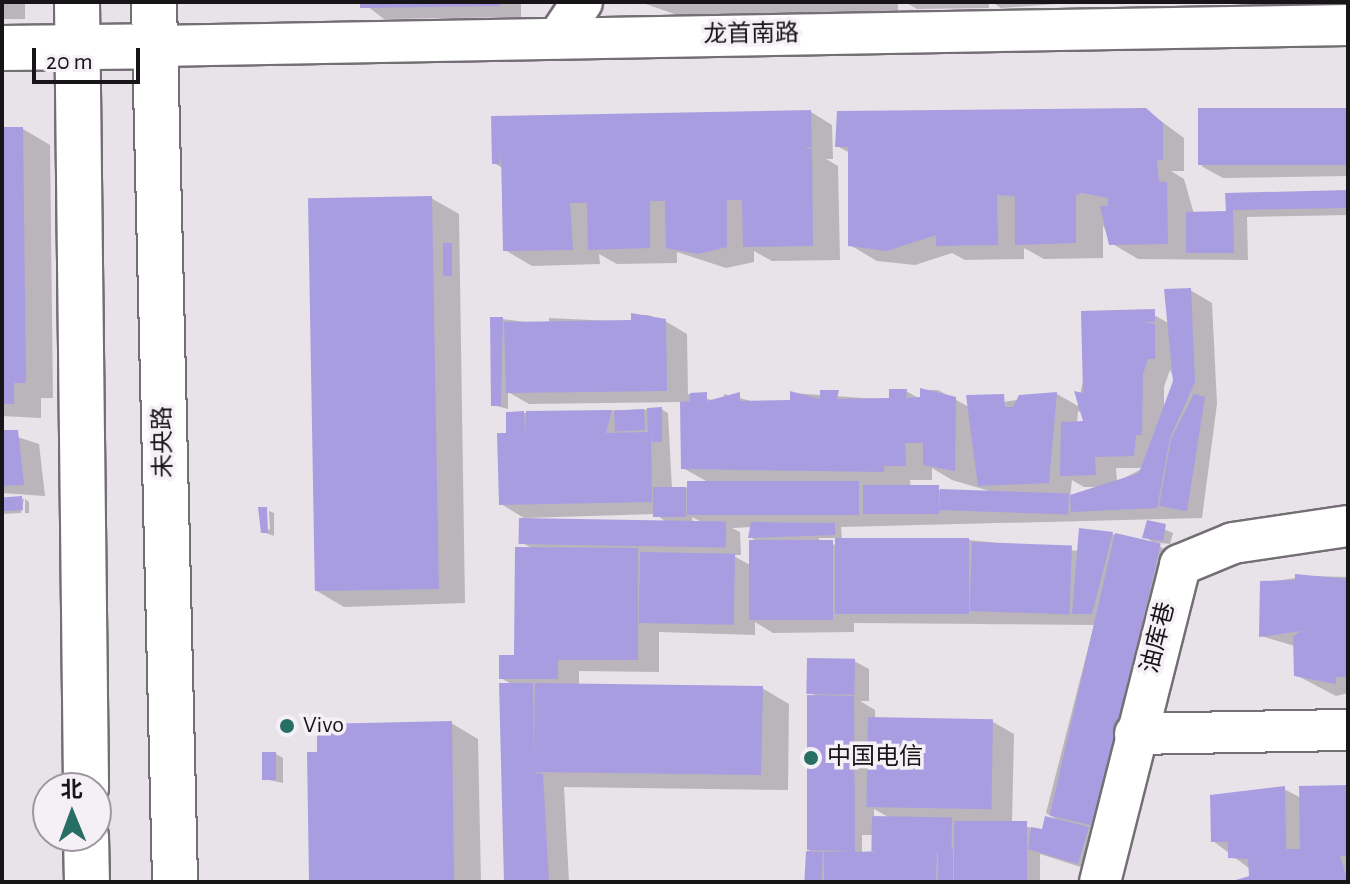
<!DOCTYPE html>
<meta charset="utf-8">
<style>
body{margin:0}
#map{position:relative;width:1350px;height:884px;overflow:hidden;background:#e8e3e9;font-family:"Alegreya Sans","Noto Sans SC",sans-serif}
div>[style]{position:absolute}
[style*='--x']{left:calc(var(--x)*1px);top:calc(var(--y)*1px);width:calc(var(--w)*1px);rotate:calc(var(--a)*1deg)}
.shadow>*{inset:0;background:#0003;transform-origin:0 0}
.building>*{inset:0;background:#a99de1;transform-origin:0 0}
.roads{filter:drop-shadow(2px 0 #736f74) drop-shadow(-2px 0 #736f74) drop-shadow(0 2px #736f74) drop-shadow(0 -2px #736f74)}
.minor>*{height:40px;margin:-20px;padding:0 20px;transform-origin:20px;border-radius:20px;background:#fff}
.tertiary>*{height:44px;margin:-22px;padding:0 22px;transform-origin:22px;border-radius:22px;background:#fff}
.primary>*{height:44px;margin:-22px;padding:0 22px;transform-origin:22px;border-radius:22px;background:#fff}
.dots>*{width:22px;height:22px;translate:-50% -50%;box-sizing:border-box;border:4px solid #f5f0f6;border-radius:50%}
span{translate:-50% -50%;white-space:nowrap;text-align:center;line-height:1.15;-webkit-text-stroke:7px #f5f0f6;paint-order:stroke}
.street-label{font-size:24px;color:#171517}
.poi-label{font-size:24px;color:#171517}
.left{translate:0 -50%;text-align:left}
.frame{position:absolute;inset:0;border:4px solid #171517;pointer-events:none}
.north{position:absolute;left:32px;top:772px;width:80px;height:80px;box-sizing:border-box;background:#f5f0f6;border:2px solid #9c989d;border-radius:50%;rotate:359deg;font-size:22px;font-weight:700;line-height:32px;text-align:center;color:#171517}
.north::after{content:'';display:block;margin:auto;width:28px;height:36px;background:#276e64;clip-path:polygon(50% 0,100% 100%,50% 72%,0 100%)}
.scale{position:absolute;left:32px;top:48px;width:108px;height:36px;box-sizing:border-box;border:4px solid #171517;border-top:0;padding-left:10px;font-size:24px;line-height:28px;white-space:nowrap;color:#171517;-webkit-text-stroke:6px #f5f0f6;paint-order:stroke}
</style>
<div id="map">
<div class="shadow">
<i style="left:2px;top:2px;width:23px;height:17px"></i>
<i style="clip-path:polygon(362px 2px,521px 2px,521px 17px,384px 19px)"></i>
<i style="clip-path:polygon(640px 2px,898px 2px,898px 11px,883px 17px,683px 17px)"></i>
<i style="clip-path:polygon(905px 2px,989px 2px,989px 8px,917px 9px)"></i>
<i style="clip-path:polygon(992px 2px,1085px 2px,1001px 8px)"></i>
<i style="clip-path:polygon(1146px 110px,1184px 138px,1184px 171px,1171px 171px,1184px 179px,1194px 214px,1228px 213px,1227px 195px,1348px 192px,1348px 215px,1247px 217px,1248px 260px,1138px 259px,1111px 243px,1103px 225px,1103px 258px,1044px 259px,1024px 248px,1024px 259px,965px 260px,952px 253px,915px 265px,877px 261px,850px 245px,850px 153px,837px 146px)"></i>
<i style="clip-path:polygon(1348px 110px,1348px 176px,1223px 178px,1201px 166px)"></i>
<i style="clip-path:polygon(811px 112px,832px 125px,833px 159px,826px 159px,838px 166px,840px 260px,772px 261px,754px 251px,754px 262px,726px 268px,677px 252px,677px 263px,617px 264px,599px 254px,600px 264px,532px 266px,505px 250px,504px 169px,494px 163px,493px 118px)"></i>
<i style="clip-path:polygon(2px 129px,23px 129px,50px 145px,53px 398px,41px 398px,41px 418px,2px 416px)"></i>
<i style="clip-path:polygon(431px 198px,459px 214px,465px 603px,344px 607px,317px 591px)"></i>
<i style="clip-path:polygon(evenodd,1190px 290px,1212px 303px,1217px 404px,1202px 518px,841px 527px,842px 540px,969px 540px,1079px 551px,1112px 534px,1156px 544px,1145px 537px,1149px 523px,1173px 533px,1170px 544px,1152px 542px,1182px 559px,1093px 871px,1040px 854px,1040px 882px,807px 882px,818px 697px,809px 692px,854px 661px,869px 669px,869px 701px,860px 701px,875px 710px,875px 719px,993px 722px,1014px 734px,1012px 823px,1043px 831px,1058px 820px,1046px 813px,1094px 625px,854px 623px,854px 632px,773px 633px,755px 622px,755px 635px,659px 632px,659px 672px,579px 671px,579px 685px,762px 688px,789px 704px,788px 790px,564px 787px,569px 882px,506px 882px,513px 685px,501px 678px,516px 657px,533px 549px,523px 543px,667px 523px,656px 514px,524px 518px,501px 504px,508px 435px,524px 413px,661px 409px,668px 413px,672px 489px,713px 485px,683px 468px,682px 402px,529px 404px,508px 392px,508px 409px,493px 405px,502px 319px,549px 325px,549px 318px,633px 322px,633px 315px,648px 315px,665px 321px,687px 334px,688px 394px,724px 403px,724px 394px,755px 402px,792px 402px,792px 393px,891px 400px,906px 391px,922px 400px,922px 390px,938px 390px,969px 407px,1057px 394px,1078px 406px,1089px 349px,1147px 311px,1170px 324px,1190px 290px,1170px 370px,1175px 381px,1164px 409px,1164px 387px,1170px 370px,1190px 290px,1078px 411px,1085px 415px,1085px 423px,1077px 423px,1078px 411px,1190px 290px,932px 468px,952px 480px,993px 492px,911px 489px,910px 480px,932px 480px,932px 468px,1190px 290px,1116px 468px,1143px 468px,1117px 482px,1116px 468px,1190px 290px,1072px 480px,1084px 487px,1099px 487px,1070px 498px,1072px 480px,1190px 290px,692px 517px,704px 523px,693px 523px,692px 517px,1190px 290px,752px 527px,750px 537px,760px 543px,752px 566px,732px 555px,741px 555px,740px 532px,732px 528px,752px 527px,1190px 290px,819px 538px,837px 538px,837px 545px,819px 542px,819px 538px,1190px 290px,874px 809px,890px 818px,874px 818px,874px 809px,1190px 290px,862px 835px,873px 835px,873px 854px,862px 854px,862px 835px,1190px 290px,901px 844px,928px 848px,906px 850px,901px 865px,901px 844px)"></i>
<i style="clip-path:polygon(2px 432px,39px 444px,45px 496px,2px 493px)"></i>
<i style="clip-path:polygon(2px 499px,24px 499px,21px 513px,2px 514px)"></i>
<i style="clip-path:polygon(25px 499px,29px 502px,29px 513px,25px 513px)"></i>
<i style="clip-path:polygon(269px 511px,274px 513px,274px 536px,263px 532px,270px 529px)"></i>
<i style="clip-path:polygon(1309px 576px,1348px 577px,1348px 693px,1336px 696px,1296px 675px,1295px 646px,1261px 636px,1262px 583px)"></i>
<i style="clip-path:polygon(451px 723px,478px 739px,481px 882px,312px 882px)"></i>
<i style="clip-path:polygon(276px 754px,283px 758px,283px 783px,264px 779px)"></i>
<i style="clip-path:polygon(1284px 789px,1301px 798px,1348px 792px,1348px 882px,1231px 882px,1251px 878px,1250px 869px,1213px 841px)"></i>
</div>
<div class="building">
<i style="clip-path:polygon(360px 2px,500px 2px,500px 6px,360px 8px)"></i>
<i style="clip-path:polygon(1146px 108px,1163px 123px,1163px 160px,1157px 160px,1159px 182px,1167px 182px,1168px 244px,1109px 245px,1100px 206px,1108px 206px,1108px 198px,1082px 193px,1076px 195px,1076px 243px,1015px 245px,1015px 196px,997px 195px,998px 245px,936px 246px,936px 235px,887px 251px,848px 246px,848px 147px,835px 147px,837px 111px)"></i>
<i style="left:1348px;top:108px;width:57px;height:150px;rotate:90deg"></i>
<i style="clip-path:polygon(811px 110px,812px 147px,804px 148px,812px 149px,813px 246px,743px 247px,742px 200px,727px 200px,727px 247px,698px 254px,666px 248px,665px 201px,650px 201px,650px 248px,588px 250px,587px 203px,570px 203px,573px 250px,503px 251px,501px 153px,500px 164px,492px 164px,491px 116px)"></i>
<i style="clip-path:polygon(2px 127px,23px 127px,26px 383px,14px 383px,14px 404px,2px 404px)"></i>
<i style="clip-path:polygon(1348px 190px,1348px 208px,1233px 210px,1234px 253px,1186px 253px,1186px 212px,1226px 211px,1225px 193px)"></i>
<i style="left:432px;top:196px;width:393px;height:124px;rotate:89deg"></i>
<i style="left:443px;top:243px;width:9px;height:33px"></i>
<i style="clip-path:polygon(1191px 288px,1195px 382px,1170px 438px,1157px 508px,1071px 512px,1070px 495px,1139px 473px,1173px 381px,1164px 289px)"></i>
<i style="clip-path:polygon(1155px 309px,1155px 322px,1143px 322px,1155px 324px,1155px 359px,1148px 359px,1143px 374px,1142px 435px,1136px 435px,1134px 456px,1095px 457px,1096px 475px,1060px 476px,1061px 422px,1083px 421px,1074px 391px,1083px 393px,1081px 311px)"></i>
<i style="clip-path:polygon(631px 313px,666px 319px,667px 391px,506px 393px,504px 322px,631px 320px)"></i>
<i style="clip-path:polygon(490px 317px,503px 317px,501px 406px,491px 406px)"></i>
<i style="clip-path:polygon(920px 388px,956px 397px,955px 471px,923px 465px,923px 443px,905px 443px,906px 466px,884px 466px,884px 472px,681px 469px,680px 402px,690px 401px,690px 393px,707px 392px,707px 401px,740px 392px,740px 401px,790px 400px,790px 391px,820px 399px,820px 390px,839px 390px,837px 399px,889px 398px,889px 389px,907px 389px,906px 398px,920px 397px)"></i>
<i style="clip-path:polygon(1057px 392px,1049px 483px,978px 486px,966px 395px,1004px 394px,1005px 407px,1013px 407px,1019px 395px)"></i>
<i style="clip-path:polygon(1194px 394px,1205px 397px,1187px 511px,1159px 506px,1171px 439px)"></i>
<i style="clip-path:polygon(662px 407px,662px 442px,652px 442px,651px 431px,652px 502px,499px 505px,497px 433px,506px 433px,506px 412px,524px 411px,525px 434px,526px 411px,612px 410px,606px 433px,648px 432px,647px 408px)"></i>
<i style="left:644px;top:409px;width:21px;height:30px;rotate:87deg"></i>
<i style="clip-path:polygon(2px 430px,18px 430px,24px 485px,2px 486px)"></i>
<i style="left:859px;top:481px;width:34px;height:172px;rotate:90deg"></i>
<i style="left:863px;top:485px;width:76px;height:29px"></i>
<i style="left:653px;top:487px;width:33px;height:30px"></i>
<i style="left:940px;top:489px;width:129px;height:21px;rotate:2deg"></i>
<i style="left:22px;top:496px;width:14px;height:20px;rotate:86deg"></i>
<i style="clip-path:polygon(258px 507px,267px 507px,268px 533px,261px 533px)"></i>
<i style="left:519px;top:518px;width:207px;height:26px;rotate:1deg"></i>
<i style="clip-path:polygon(1147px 520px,1166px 524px,1163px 541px,1142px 538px)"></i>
<i style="clip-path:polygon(751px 522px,835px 523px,835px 535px,748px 538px)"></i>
<i style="clip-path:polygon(1079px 528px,1113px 532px,1092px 614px,1072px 614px)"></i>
<i style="left:1115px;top:533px;width:47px;height:290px;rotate:13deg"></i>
<i style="left:835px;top:538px;width:134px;height:76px"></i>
<i style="left:833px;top:540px;width:80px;height:84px;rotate:90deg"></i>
<i style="left:972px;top:542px;width:100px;height:69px;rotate:2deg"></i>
<i style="clip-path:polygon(515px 547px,638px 548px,638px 660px,558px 660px,558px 679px,499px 679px,499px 655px,514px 655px)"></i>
<i style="left:640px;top:552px;width:95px;height:71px;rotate:1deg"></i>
<i style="clip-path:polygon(1295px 574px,1348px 579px,1348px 677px,1336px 677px,1336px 684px,1294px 676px,1293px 636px,1302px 631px,1259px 637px,1260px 581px,1295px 580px)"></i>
<i style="left:807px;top:658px;width:48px;height:36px;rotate:1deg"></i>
<i style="clip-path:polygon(499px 683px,533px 683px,534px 759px,535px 683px,763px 686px,761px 775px,533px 772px,543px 774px,549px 882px,504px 882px)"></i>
<i style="clip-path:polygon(807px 695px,854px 696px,855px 852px,937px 849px,936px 882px,824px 882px,824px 852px,850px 851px,807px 850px)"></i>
<i style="left:868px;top:717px;width:125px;height:90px;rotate:1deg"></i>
<i style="clip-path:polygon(452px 721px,454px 882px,309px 882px,307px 752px,317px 752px,317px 724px)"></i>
<i style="left:262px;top:752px;width:14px;height:28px"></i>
<i style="clip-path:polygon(1348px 785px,1348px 856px,1340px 856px,1348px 882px,1229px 882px,1249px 876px,1248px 859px,1228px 858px,1228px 842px,1211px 842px,1210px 795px,1285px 786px,1286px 849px,1300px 849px,1299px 786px)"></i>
<i style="left:872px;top:816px;width:80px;height:35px;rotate:1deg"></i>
<i style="clip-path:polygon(1045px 816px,1089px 827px,1078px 864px,1028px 849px,1031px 827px,1042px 829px)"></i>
<i style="left:954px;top:821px;width:73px;height:61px"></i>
<i style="left:938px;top:849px;width:15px;height:33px"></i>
<i style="left:806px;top:851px;width:17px;height:31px;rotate:3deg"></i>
</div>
<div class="roads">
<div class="minor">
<i style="--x:558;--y:38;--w:43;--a:-56.3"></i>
<i style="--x:155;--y:46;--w:1193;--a:-1.01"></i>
<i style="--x:1135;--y:734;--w:213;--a:-1.1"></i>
<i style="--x:1100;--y:882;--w:327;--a:-75.8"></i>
<i style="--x:1180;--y:565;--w:57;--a:-22.5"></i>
<i style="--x:1233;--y:543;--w:116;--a:-8.4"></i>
</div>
<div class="tertiary">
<i style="--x:2;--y:48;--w:153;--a:-0.7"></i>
</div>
<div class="primary">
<i style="--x:77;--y:2;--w:786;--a:89.34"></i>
<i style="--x:154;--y:2;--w:880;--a:88.63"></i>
<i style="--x:86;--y:836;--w:46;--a:88.8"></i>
</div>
</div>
<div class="dots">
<i style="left:287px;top:726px;background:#276e64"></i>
<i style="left:811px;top:758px;background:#276e64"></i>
</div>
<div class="street-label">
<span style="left:751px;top:35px;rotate:-1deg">龙首南路</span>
<span style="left:164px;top:442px;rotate:-91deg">未央路</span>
<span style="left:1159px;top:638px;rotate:-76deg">油库巷</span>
</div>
<div class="poi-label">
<span class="left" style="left:303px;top:726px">Vivo</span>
<span class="left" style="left:827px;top:758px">中国电信</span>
</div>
<div class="frame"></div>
<div class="north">北</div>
<div class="scale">20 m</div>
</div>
